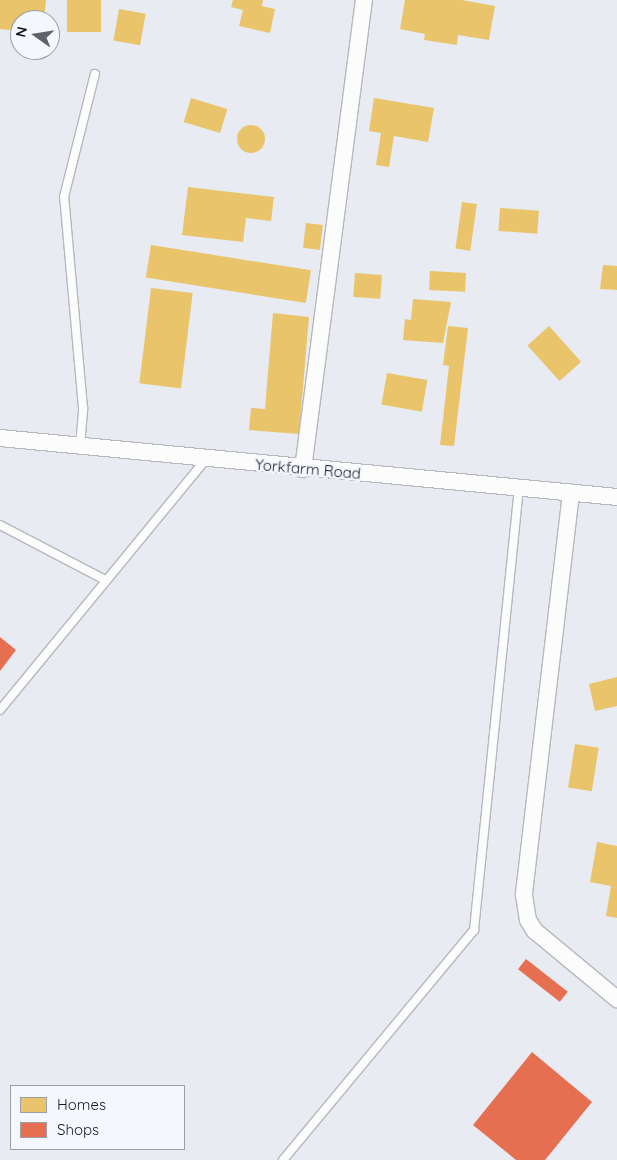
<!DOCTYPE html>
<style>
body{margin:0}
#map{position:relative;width:617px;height:1160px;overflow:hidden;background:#e8ebf1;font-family:Quicksand,sans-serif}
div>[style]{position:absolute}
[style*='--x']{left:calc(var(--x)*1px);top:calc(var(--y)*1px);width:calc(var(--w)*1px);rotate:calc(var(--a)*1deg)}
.homes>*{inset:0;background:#e9c46a;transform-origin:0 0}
.round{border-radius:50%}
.shops>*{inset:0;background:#e76f51;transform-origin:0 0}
.roads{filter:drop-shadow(1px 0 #b6b8bd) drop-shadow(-1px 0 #b6b8bd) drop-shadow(0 1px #b6b8bd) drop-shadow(0 -1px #b6b8bd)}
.service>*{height:8px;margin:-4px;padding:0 4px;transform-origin:4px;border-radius:4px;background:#fcfcfd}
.minor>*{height:16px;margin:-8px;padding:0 8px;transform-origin:8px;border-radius:8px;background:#fcfcfd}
span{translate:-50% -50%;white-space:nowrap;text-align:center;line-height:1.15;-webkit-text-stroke:5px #f4f7fe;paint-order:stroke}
.street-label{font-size:15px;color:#16181c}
.legend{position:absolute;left:10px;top:1085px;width:175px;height:65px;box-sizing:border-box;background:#f4f7fe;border:1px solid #9b9ea4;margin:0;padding:6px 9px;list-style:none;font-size:15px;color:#16181c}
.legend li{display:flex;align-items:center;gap:10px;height:25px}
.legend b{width:25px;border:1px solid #9b9ea4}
.north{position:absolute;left:10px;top:10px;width:50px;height:50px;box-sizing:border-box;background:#f4f7fe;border:1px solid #9b9ea4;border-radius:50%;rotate:283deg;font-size:14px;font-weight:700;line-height:20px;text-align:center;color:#16181c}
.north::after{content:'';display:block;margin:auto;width:18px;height:22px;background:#606267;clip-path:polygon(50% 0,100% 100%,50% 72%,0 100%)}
</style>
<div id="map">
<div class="homes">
<i style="clip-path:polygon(0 0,46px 0,44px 20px,20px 20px,20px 31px,0 29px)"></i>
<i style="left:67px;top:0;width:34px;height:32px"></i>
<i style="clip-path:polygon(233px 0,263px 0,262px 6px,275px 9px,270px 33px,239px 26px,243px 10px,231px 7px)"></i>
<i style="clip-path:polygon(405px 0,462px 0,495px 6px,489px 40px,458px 35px,457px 45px,424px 40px,425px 34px,400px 29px)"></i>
<i style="left:119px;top:9px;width:27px;height:32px;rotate:10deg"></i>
<i style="left:191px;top:98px;width:38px;height:25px;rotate:17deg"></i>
<i style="clip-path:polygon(374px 98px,434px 108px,428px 142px,394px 136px,389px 167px,376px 165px,381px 133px,369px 131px)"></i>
<i class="round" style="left:237px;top:125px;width:28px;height:28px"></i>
<i style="clip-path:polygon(188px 187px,274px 197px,271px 221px,246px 218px,243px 242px,182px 235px)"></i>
<i style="left:462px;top:202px;width:15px;height:47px;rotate:8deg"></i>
<i style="left:500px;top:208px;width:39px;height:23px;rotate:4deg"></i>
<i style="left:306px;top:223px;width:17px;height:25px;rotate:7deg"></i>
<i style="left:151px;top:245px;width:162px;height:33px;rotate:9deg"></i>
<i style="clip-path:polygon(603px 265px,617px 266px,617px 290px,600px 289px)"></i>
<i style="left:430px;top:271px;width:36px;height:19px;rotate:3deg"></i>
<i style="left:355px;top:273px;width:27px;height:24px;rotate:4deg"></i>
<i style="left:151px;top:288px;width:42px;height:96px;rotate:7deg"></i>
<i style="clip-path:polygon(413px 299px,451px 302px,443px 343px,403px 340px,405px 319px,411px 320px)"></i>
<i style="clip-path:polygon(273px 313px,309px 317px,299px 434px,249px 430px,251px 408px,265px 409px)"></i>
<i style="clip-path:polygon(448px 326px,468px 328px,454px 446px,440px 445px,449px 366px,443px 365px)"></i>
<i style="left:549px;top:326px;width:48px;height:29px;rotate:48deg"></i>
<i style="left:387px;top:373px;width:41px;height:32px;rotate:10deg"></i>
<i style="clip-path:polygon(617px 677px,617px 706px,595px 711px,589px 684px)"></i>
<i style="left:575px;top:744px;width:24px;height:44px;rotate:9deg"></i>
<i style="clip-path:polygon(597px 842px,617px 846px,617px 918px,606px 916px,611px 886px,590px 882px)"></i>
</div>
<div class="shops">
<i style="clip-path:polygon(0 637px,16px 650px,0 671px)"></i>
<i style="left:526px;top:959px;width:53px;height:13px;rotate:38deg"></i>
<i style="clip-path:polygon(532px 1052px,592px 1102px,545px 1160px,516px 1160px,473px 1125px)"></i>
</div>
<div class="roads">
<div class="service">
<i style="--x:80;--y:446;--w:38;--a:-85"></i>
<i style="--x:83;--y:408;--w:212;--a:-95.1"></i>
<i style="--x:64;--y:197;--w:127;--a:-75.9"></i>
<i style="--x:0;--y:525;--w:119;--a:27.6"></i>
<i style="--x:0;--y:710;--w:323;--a:-50.6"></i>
<i style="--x:283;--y:1160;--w:299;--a:-50.3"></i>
<i style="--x:474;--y:930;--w:442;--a:-84.2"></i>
</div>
<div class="minor">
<i style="--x:0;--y:438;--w:620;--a:5.46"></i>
<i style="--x:303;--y:469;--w:473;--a:-82.6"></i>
<i style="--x:571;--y:493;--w:405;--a:96.7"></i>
<i style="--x:524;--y:895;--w:25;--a:81"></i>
<i style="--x:528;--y:920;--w:13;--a:58"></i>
<i style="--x:535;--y:931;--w:107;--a:39.7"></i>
</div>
</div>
<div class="street-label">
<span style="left:308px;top:469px;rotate:5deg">Yorkfarm Road</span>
</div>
<ul class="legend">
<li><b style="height:14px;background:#e9c46a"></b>Homes</li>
<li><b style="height:14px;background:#e76f51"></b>Shops</li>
</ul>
<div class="north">N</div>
</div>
